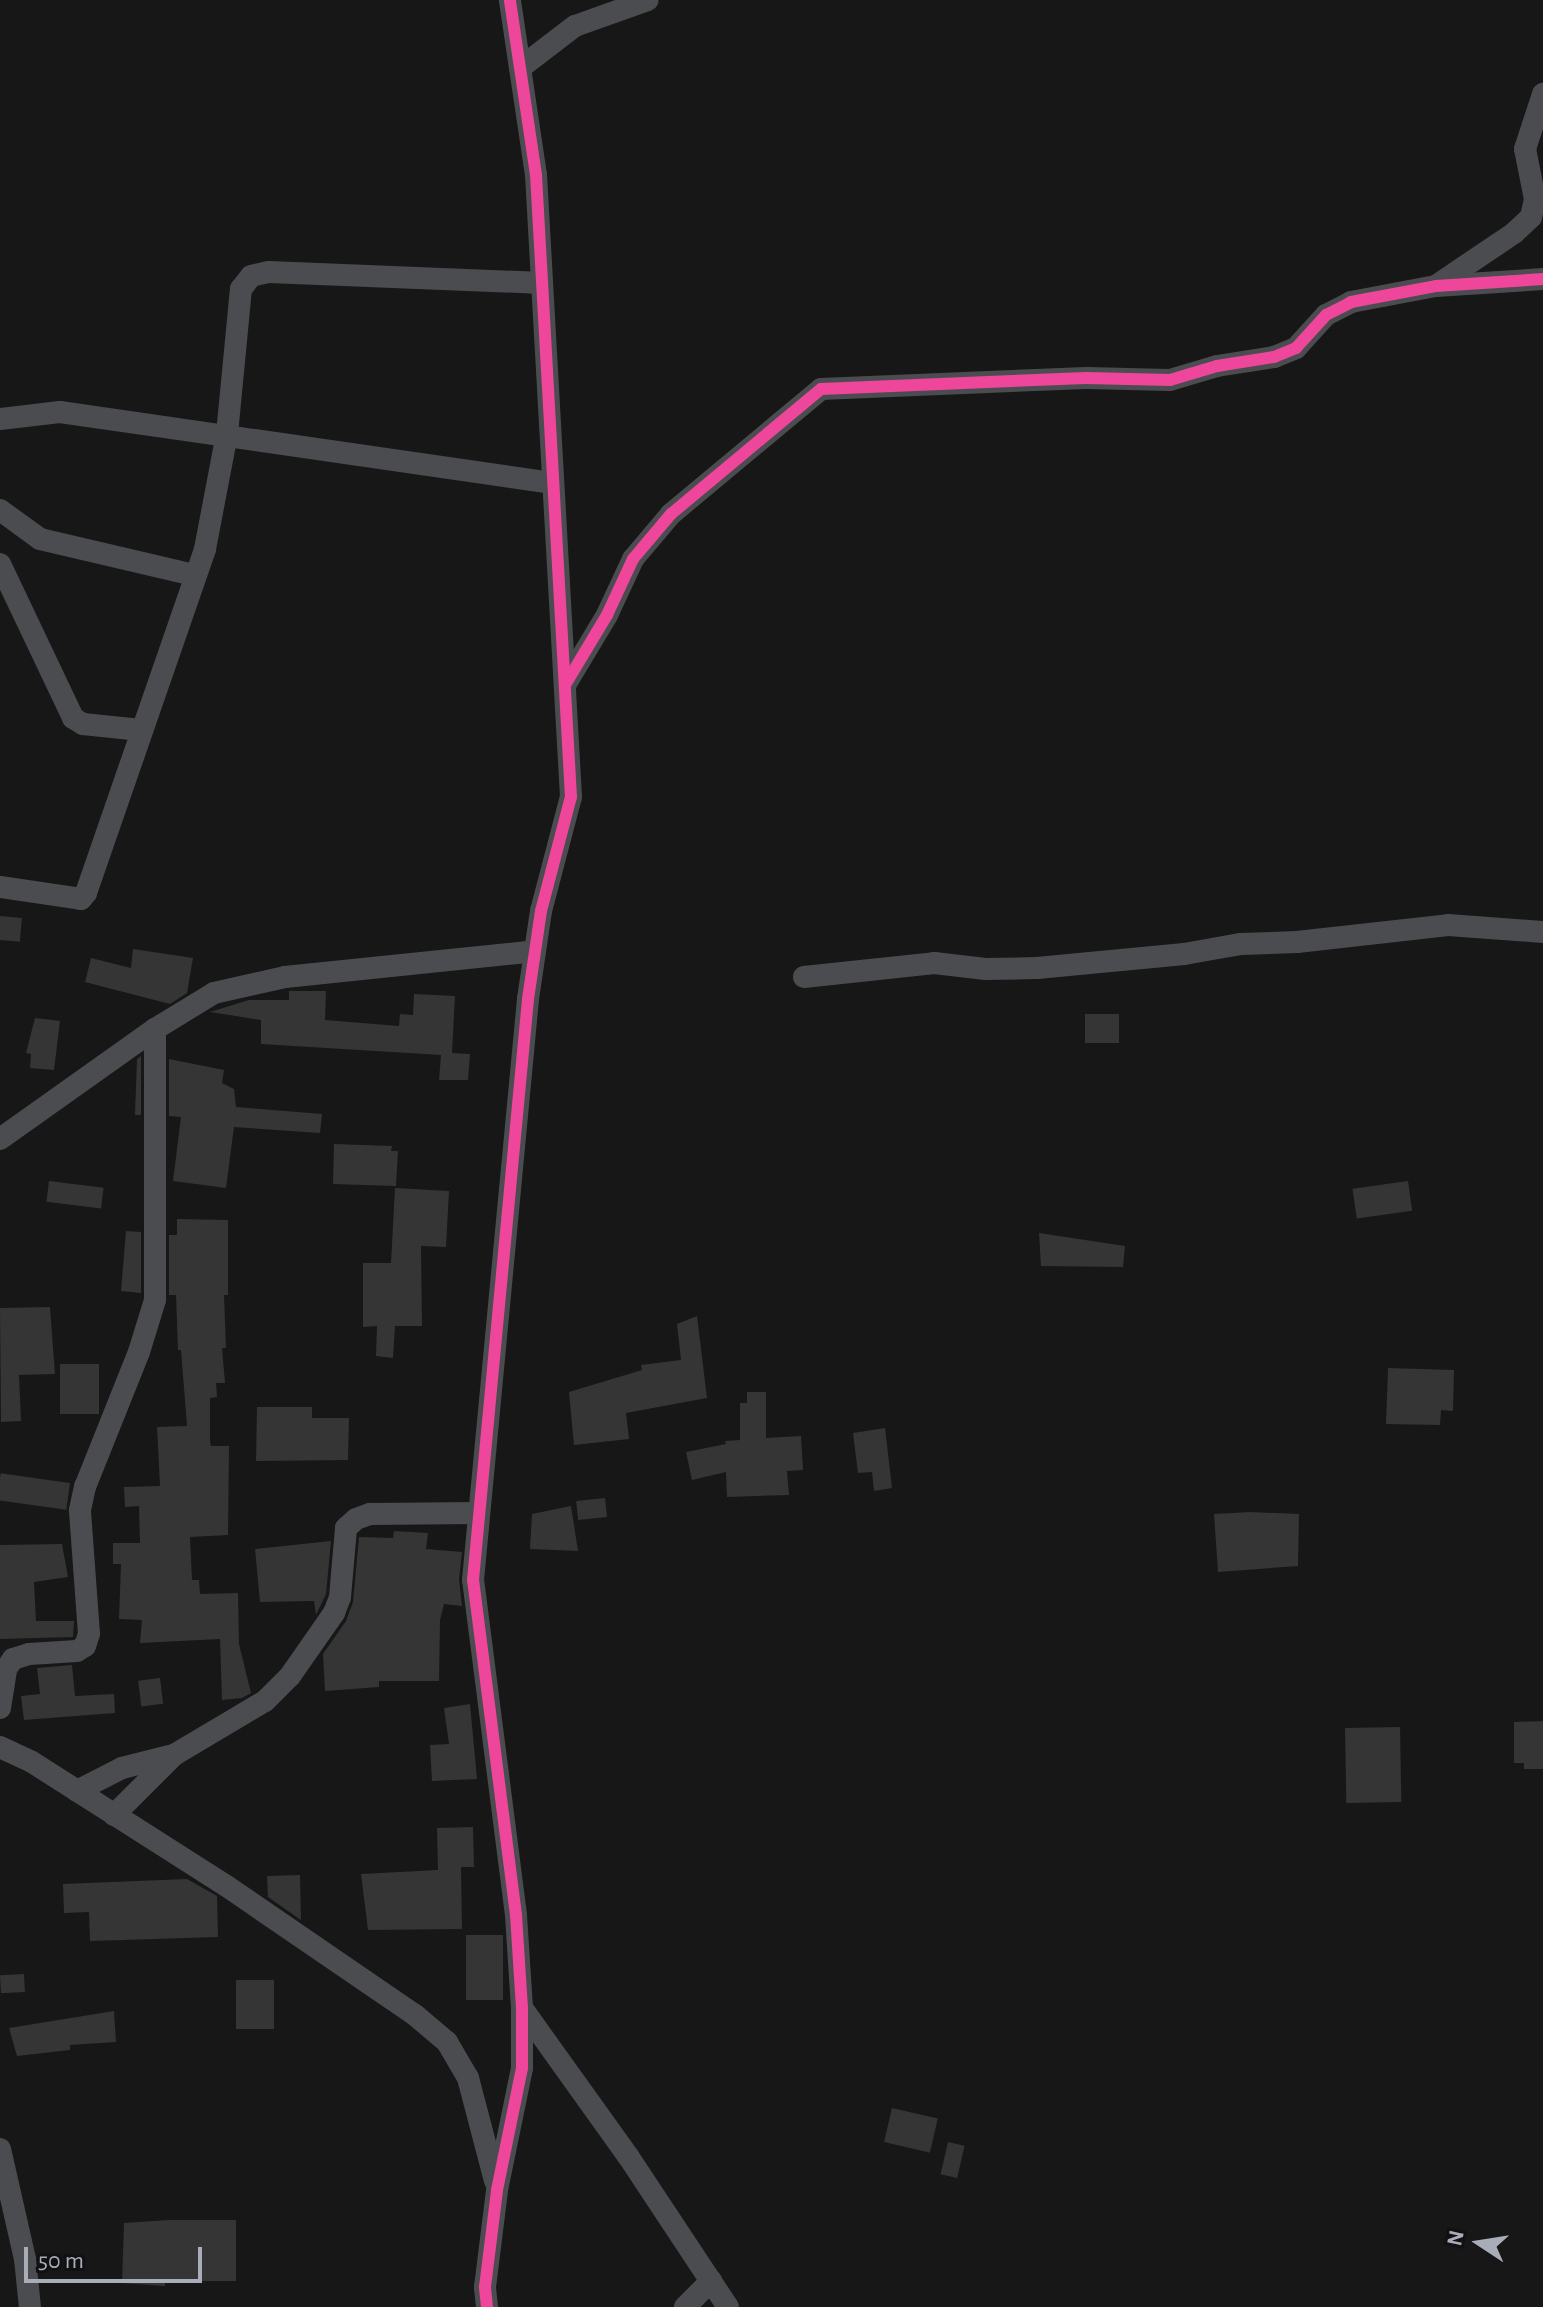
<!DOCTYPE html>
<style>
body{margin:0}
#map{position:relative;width:1543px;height:2307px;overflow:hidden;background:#171717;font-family:"Alegreya Sans",sans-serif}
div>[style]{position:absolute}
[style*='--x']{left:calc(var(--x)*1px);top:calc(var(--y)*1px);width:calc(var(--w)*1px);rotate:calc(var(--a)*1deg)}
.building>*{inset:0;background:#353536;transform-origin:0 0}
.street>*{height:22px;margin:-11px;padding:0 11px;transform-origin:11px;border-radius:11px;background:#4b4c50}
.cycleway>*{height:12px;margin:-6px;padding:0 6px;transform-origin:6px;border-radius:6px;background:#ed469a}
span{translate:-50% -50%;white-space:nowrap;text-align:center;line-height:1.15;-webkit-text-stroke:6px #111113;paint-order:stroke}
.north{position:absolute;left:1439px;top:2203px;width:80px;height:80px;-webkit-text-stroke:6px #111113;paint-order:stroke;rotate:282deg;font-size:22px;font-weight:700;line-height:32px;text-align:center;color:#a8adb8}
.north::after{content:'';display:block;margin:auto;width:28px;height:36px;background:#a8adb8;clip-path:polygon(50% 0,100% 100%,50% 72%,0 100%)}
.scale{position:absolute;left:24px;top:2247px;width:178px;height:36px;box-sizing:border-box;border:4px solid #a8adb8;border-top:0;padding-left:10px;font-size:24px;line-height:28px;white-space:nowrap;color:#a8adb8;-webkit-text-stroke:6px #111113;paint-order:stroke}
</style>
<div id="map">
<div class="building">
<i style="left:0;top:916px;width:22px;height:24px;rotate:5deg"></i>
<i style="clip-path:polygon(133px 949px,193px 958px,187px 993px,170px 1004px,85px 982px,91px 958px,131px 968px)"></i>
<i style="clip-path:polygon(289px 991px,326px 991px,325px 1020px,399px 1026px,400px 1014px,413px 1015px,414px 994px,455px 996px,452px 1053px,470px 1054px,468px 1080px,439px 1080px,441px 1055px,261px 1044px,261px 1020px,210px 1012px,249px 1000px,289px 1000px)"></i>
<i style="left:1085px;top:1014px;width:34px;height:29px"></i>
<i style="clip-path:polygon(35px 1018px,60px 1021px,54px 1070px,30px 1068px,31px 1054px,26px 1053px)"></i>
<i style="clip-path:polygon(141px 1056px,141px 1115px,135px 1115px,137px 1059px)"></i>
<i style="clip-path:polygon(169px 1059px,224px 1070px,222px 1083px,234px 1089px,236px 1107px,322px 1114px,320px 1133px,234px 1127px,226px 1188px,173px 1181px,181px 1117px,169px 1116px)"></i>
<i style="clip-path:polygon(334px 1144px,392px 1146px,391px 1151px,398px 1151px,396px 1186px,333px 1184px)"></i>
<i style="left:49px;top:1181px;width:55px;height:21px;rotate:7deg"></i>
<i style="left:1408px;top:1181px;width:30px;height:56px;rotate:82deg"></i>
<i style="clip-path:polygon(395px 1188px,449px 1191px,446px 1247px,421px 1246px,422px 1326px,395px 1326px,393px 1358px,376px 1356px,377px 1326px,363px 1327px,363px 1263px,391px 1263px)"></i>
<i style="clip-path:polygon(177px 1219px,228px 1220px,228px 1295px,224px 1295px,226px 1348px,222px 1348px,225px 1383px,216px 1383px,217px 1397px,210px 1398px,210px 1442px,211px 1446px,229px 1446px,228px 1535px,190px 1537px,192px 1580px,199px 1580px,200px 1594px,238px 1593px,239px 1644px,251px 1693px,242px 1698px,222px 1700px,220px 1639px,140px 1643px,142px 1620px,119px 1619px,121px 1564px,113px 1564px,113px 1543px,140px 1543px,139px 1506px,125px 1507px,124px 1487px,160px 1486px,157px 1427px,187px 1426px,181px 1350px,178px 1350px,176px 1295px,169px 1295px,169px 1235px,177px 1235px)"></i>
<i style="clip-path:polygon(126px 1231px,141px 1232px,141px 1293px,121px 1291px)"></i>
<i style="clip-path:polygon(1039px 1233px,1125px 1246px,1123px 1267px,1041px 1266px)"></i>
<i style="clip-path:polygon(50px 1307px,55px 1374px,19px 1375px,21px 1421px,1px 1422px,0 1308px)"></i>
<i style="clip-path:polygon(697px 1316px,707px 1398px,626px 1413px,629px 1439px,574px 1445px,569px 1392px,642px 1370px,641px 1365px,681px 1360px,677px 1324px)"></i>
<i style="left:99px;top:1364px;width:50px;height:39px;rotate:90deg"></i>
<i style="clip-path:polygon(1388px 1368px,1454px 1370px,1453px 1411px,1441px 1410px,1440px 1425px,1386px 1424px)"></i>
<i style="clip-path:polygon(747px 1392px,766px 1392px,766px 1438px,801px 1436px,803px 1470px,787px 1471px,789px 1495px,727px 1497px,726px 1472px,692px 1480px,686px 1452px,726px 1444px,725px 1441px,740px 1440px,740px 1403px,747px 1403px)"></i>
<i style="clip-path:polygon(257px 1407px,312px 1407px,312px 1418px,349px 1418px,348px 1460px,256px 1461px)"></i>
<i style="clip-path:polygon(885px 1428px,892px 1488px,874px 1491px,872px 1472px,858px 1473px,853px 1433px)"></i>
<i style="left:70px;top:1483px;width:27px;height:70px;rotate:98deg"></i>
<i style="left:605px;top:1498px;width:19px;height:29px;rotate:84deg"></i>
<i style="clip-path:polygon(571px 1506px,578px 1551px,530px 1549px,532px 1514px)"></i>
<i style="clip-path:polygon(1250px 1512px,1299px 1514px,1298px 1566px,1218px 1572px,1214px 1514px)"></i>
<i style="clip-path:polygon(394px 1531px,428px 1533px,426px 1549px,462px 1552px,459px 1579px,462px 1606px,444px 1604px,440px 1620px,439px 1681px,379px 1681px,379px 1687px,325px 1691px,323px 1654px,346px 1621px,353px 1602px,359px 1537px,393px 1538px)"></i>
<i style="clip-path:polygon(331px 1541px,326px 1594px,316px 1615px,314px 1601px,260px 1602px,255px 1549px)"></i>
<i style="clip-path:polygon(62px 1544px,68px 1577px,34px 1582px,36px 1621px,74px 1621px,73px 1637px,0 1639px,0 1545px)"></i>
<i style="clip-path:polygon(72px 1665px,75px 1696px,114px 1694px,115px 1713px,24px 1720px,21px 1696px,40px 1694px,37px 1668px)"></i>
<i style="left:160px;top:1678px;width:26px;height:22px;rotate:83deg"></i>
<i style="clip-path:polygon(470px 1704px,477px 1779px,432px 1781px,430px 1745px,449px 1744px,444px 1708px)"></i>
<i style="clip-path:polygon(1543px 1721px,1543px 1769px,1524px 1769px,1524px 1763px,1514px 1763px,1514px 1722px)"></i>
<i style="left:1400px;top:1727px;width:75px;height:55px;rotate:89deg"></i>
<i style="clip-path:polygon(473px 1827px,474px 1867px,461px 1867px,462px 1929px,368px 1930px,361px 1874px,438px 1870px,437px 1828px)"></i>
<i style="clip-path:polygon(300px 1875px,301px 1920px,268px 1897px,267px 1876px)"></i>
<i style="clip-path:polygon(187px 1879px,217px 1896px,218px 1937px,90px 1941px,89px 1912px,64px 1913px,63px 1884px)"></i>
<i style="left:466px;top:1935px;width:37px;height:65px"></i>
<i style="left:24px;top:1974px;width:18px;height:24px;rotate:87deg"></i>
<i style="left:236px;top:1980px;width:38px;height:49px"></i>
<i style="clip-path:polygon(114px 2011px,116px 2042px,70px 2045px,70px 2050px,17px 2056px,9px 2028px)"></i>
<i style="left:892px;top:2108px;width:47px;height:35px;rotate:13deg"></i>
<i style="left:948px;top:2142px;width:17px;height:33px;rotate:13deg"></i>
<i style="clip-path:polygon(169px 2220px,236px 2220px,236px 2281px,165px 2281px,165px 2286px,122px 2283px,124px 2223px)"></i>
</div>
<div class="street">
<i style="--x:520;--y:68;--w:69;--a:-37.4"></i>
<i style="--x:575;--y:26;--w:77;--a:-19.6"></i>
<i style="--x:1437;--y:285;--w:93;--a:-34"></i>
<i style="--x:1514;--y:233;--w:23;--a:-43"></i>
<i style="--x:1531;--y:217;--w:18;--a:-77"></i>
<i style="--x:1535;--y:199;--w:51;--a:-101.3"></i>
<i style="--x:1525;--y:149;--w:58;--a:-71.9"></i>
<i style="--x:0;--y:419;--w:60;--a:-6.7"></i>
<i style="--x:60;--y:412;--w:498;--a:8.2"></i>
<i style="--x:0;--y:510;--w:49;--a:35.9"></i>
<i style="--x:40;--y:539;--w:158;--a:13.2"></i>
<i style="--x:0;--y:564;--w:170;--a:64.6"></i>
<i style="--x:73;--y:718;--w:12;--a:31"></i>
<i style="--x:83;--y:724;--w:58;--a:5.9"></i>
<i style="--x:565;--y:685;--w:82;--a:-59"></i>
<i style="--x:607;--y:615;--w:62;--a:-65.1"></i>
<i style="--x:633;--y:559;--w:59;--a:-49.8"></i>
<i style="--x:671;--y:514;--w:195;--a:-39.8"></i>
<i style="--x:821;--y:389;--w:265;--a:-2.4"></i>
<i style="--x:1086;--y:378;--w:84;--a:1.4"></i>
<i style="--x:1170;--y:380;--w:49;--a:-16.6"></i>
<i style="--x:1217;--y:366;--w:58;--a:-9"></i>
<i style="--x:1274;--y:357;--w:24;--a:-22"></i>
<i style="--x:1296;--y:348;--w:45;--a:-47.7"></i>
<i style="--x:1326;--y:315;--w:28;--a:-27"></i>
<i style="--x:1351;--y:302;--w:86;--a:-10.7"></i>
<i style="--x:1436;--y:286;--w:107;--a:-3.7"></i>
<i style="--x:0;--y:887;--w:82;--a:8.4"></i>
<i style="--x:81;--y:899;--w:8;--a:-50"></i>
<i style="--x:86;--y:893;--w:364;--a:-70.9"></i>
<i style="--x:205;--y:549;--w:117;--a:-79.2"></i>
<i style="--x:227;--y:434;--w:146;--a:-84.5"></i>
<i style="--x:241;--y:289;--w:16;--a:-52"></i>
<i style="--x:251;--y:276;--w:18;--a:-13"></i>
<i style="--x:269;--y:272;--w:273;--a:2.3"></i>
<i style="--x:804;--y:977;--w:131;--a:-6.1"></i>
<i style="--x:934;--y:963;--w:52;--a:6.6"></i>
<i style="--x:986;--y:969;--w:51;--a:-1.1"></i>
<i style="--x:1037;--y:968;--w:148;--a:-5.4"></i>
<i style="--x:1184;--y:954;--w:58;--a:-10"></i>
<i style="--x:1241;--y:944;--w:56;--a:-2"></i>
<i style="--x:1297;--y:942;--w:152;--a:-6.4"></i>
<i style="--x:1448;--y:925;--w:95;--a:4.2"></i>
<i style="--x:0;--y:1139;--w:190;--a:-35.4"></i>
<i style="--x:155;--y:1029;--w:69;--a:-31.4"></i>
<i style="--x:214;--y:993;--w:73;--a:-12.7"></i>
<i style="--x:285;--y:977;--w:251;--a:-5.9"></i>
<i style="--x:0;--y:1708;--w:39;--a:-81"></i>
<i style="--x:6;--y:1669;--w:12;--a:-55"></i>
<i style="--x:13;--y:1659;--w:17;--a:-17"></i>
<i style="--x:29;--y:1654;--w:48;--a:-3.6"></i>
<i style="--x:77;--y:1651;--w:9;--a:-32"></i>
<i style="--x:85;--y:1646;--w:13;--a:-72"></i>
<i style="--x:89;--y:1634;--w:124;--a:-94.2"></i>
<i style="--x:80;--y:1510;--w:24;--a:-78"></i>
<i style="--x:85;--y:1487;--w:145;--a:-68.2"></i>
<i style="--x:139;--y:1352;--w:54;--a:-72.9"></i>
<i style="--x:155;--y:1300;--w:271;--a:-90"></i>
<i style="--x:0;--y:1747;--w:35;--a:25"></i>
<i style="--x:32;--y:1762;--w:232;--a:32.5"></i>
<i style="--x:228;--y:1887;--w:227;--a:34.4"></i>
<i style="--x:415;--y:2015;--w:42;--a:40.2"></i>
<i style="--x:447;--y:2042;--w:42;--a:59.7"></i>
<i style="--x:468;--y:2078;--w:106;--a:75.3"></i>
<i style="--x:77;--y:1791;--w:51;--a:-27.1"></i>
<i style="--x:122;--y:1768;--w:49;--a:-14.3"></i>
<i style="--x:114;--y:1815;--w:85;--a:-45"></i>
<i style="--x:174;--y:1755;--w:106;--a:-30.7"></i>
<i style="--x:265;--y:1701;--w:35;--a:-45"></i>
<i style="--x:290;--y:1676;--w:77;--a:-55.1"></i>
<i style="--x:334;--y:1613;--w:17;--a:-69"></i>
<i style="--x:340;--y:1597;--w:69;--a:-85"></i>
<i style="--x:346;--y:1528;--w:13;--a:-42"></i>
<i style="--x:356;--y:1519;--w:15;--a:-20"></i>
<i style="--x:370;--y:1514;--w:108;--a:-0.5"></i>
<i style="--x:522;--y:2008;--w:182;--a:54.4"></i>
<i style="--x:628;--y:2156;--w:181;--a:56.5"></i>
<i style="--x:0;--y:2149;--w:113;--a:77.2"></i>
<i style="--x:25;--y:2259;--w:48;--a:84.1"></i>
<i style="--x:487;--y:2307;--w:20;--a:-96"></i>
<i style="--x:485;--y:2287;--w:98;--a:-82.9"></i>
<i style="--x:497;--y:2190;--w:125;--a:-78.4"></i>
<i style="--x:522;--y:2068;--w:60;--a:-90"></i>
<i style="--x:522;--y:2008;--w:93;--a:-93.7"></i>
<i style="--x:516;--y:1915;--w:338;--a:-97.3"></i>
<i style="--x:473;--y:1580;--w:584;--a:-84.59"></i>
<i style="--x:528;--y:999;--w:89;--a:-81.6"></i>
<i style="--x:541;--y:911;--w:118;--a:-75.3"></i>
<i style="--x:571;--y:797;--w:623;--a:-93.22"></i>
<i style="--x:536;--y:175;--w:177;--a:-98.5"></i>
<i style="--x:685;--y:2307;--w:37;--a:-45"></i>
</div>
<div class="cycleway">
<i style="--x:565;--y:685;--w:82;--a:-59"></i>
<i style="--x:607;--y:615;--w:62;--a:-65.1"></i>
<i style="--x:633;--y:559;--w:59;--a:-49.8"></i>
<i style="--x:671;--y:514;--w:195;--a:-39.8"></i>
<i style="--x:821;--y:389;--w:265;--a:-2.4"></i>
<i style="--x:1086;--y:378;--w:84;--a:1.4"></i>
<i style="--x:1170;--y:380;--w:49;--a:-16.6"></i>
<i style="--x:1217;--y:366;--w:58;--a:-9"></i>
<i style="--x:1274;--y:357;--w:24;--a:-22"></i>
<i style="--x:1296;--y:348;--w:45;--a:-47.7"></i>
<i style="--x:1326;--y:315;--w:28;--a:-27"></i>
<i style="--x:1351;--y:302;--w:86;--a:-10.7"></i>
<i style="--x:1436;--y:286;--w:107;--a:-3.7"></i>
<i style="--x:487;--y:2307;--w:20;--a:-96"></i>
<i style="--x:485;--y:2287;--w:98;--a:-82.9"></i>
<i style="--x:497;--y:2190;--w:125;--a:-78.4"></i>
<i style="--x:522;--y:2068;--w:60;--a:-90"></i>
<i style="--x:522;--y:2008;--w:93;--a:-93.7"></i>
<i style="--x:516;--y:1915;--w:338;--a:-97.3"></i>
<i style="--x:473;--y:1580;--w:584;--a:-84.59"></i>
<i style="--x:528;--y:999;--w:89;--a:-81.6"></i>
<i style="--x:541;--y:911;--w:118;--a:-75.3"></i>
<i style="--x:571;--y:797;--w:623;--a:-93.22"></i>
<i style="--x:536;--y:175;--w:177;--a:-98.5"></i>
</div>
<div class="north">N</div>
<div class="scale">50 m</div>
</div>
